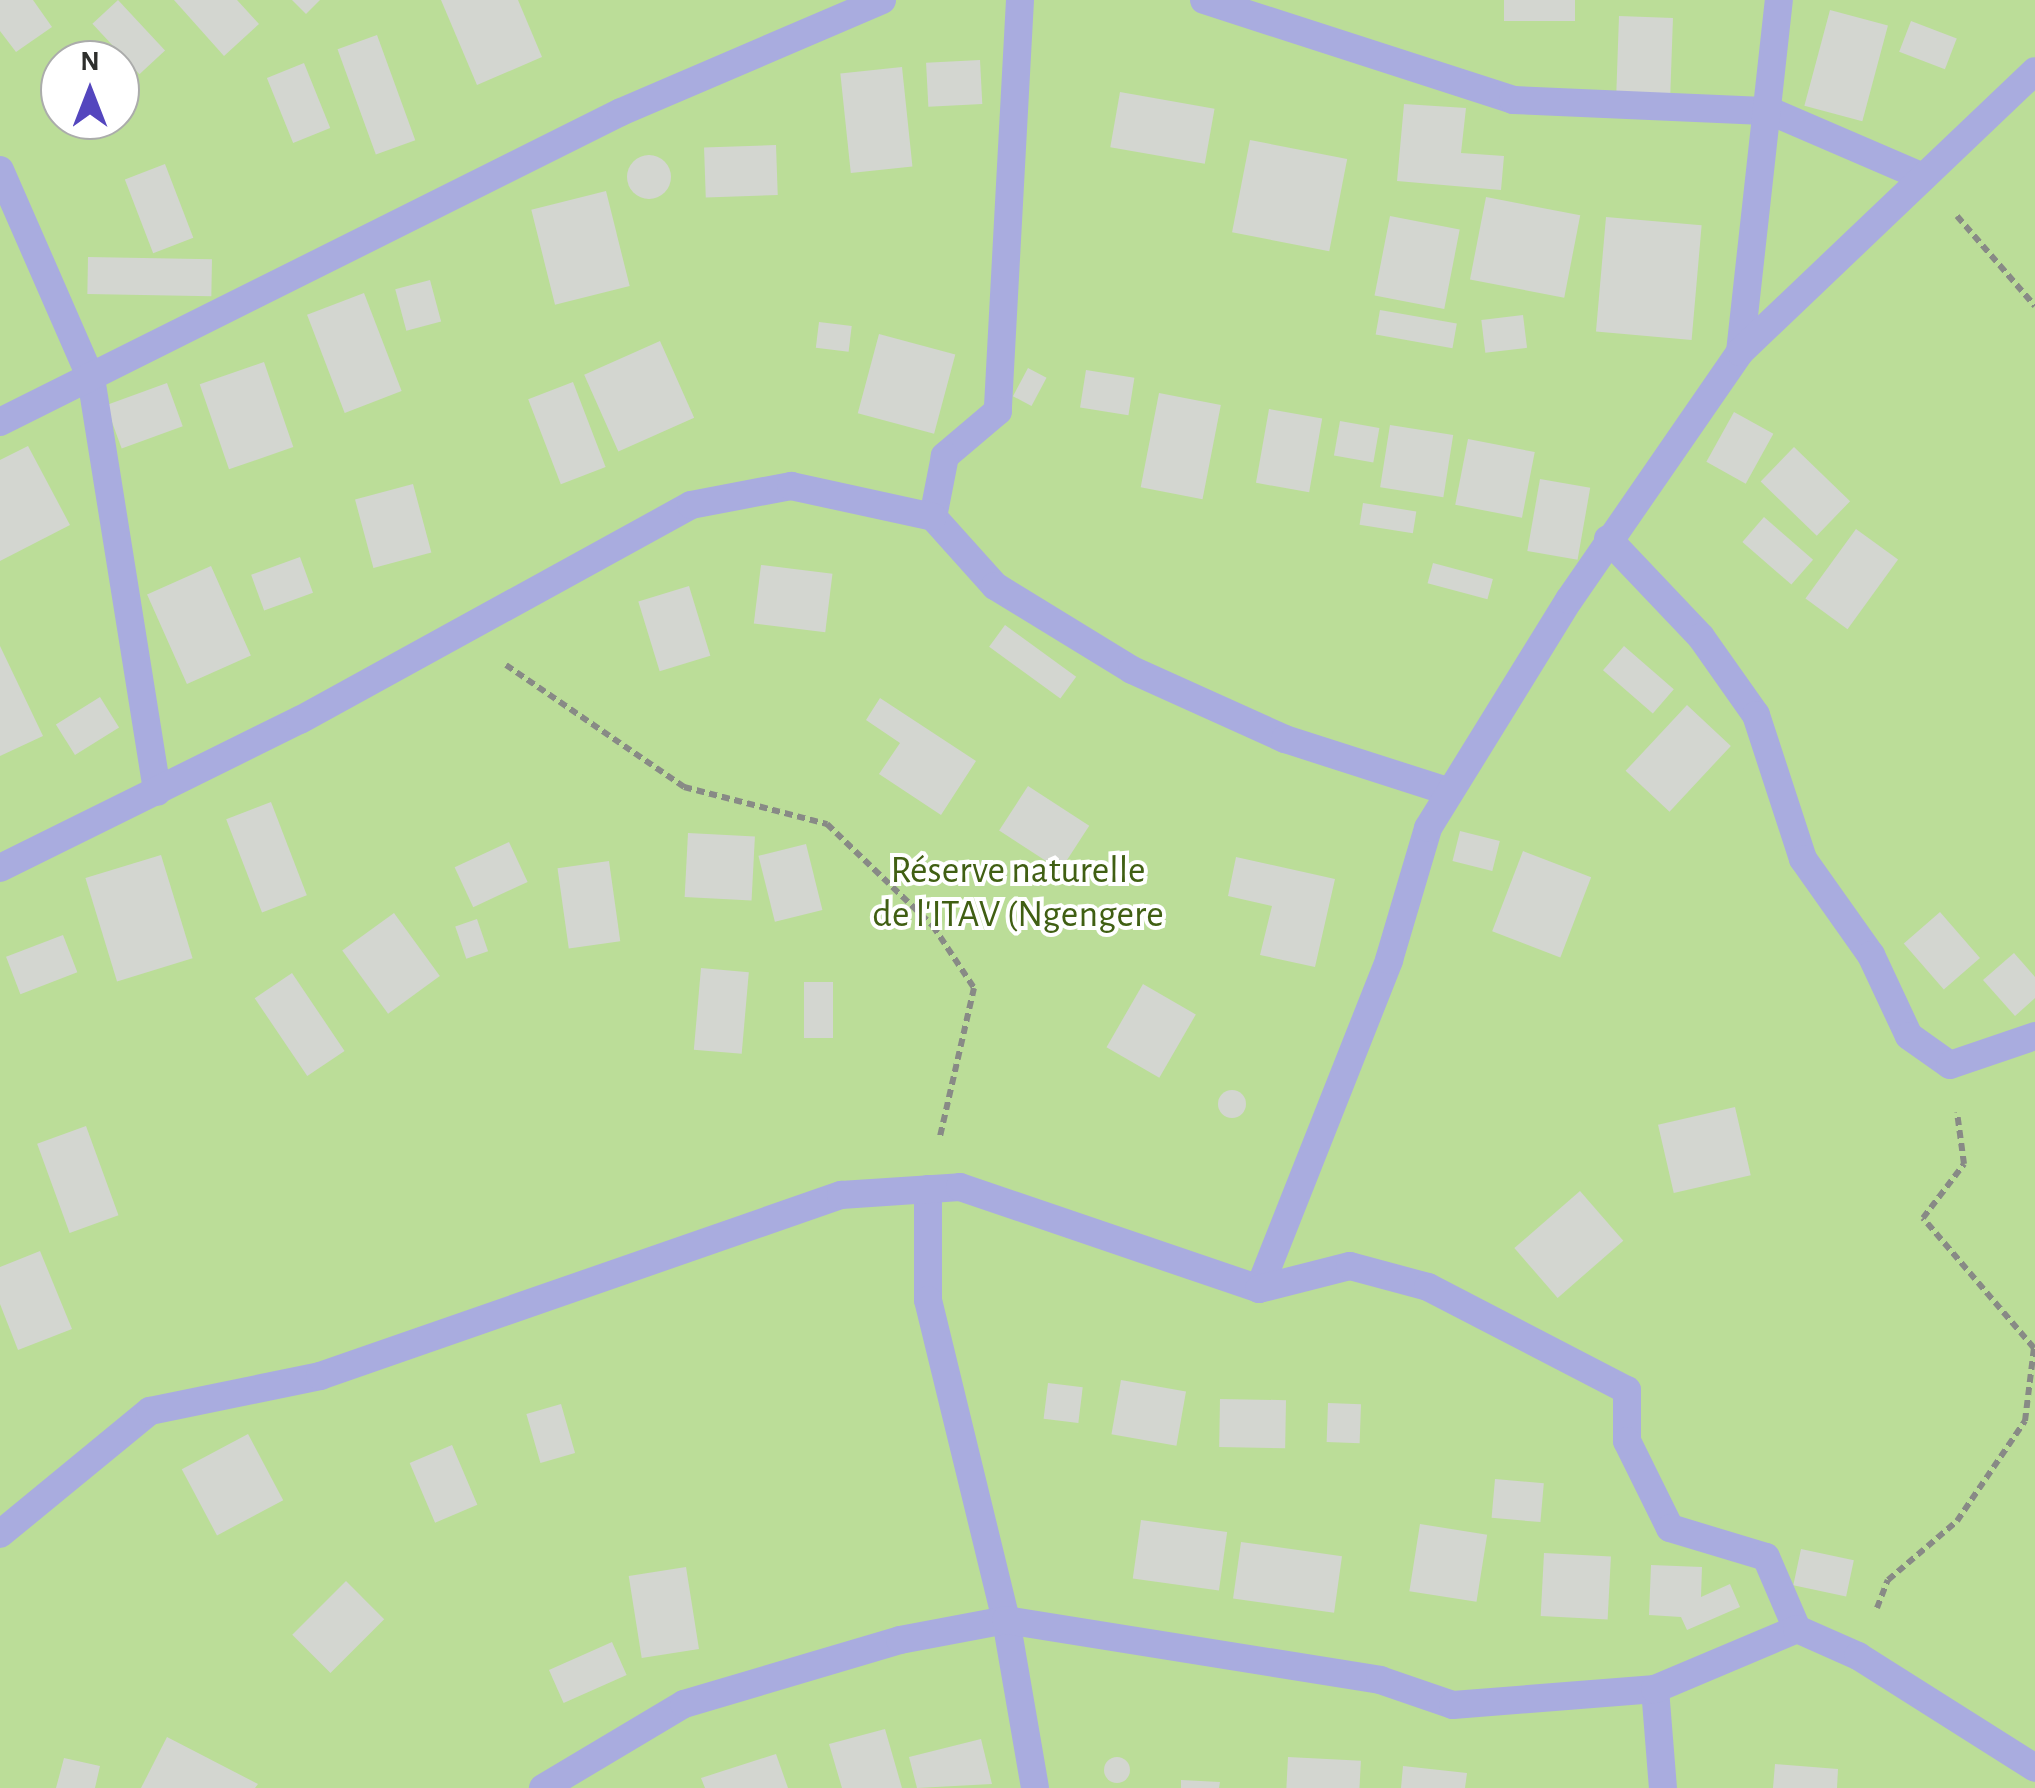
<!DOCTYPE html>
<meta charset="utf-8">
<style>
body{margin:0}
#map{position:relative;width:2035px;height:1788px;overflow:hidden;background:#f4f7f1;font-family:"Alegreya Sans",sans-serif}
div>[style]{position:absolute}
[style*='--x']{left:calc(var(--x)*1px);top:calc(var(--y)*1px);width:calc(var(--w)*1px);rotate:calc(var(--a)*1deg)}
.green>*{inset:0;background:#bbdd98}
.building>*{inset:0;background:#d3d6d0;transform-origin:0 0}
.round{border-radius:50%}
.path>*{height:6px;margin-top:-3px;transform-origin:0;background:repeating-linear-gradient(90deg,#888a86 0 8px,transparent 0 13px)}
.minor>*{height:28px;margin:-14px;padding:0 14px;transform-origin:14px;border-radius:14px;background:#a9acdf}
span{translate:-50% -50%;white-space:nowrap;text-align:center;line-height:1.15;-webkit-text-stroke:8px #fff;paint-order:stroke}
.park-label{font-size:38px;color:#405f13}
.north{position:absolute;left:40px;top:40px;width:100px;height:100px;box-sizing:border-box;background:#fff;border:2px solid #abacab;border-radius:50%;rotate:0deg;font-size:28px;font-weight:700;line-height:40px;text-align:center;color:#2e2f2d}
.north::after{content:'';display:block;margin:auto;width:35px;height:45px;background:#5446be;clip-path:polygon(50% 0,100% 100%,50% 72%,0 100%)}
</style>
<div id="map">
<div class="green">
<i style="clip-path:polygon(evenodd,0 0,2035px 0,2035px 1788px,0 1788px,0 0,60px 60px,120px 60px,120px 120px,60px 120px,60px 60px)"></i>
</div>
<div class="building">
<i style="clip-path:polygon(0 0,33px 0,52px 27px,16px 52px,0 31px)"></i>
<i style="left:118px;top:0;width:69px;height:35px;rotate:47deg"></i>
<i style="clip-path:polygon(174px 0,237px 0,259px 24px,224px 56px)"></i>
<i style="clip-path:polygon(292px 0,320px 0,306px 14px)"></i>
<i style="clip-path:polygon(441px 0,518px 0,542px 57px,477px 85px)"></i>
<i style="left:1504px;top:0;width:71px;height:21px"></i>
<i style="left:1830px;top:10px;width:60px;height:99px;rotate:15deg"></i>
<i style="left:1619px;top:16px;width:54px;height:76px;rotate:2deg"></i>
<i style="left:1911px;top:21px;width:49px;height:33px;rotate:21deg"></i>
<i style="left:377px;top:35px;width:112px;height:42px;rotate:70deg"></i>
<i style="left:980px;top:60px;width:44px;height:54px;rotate:87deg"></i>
<i style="left:304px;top:63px;width:70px;height:40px;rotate:68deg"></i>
<i style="left:902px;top:67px;width:100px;height:62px;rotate:84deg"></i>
<i style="left:1120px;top:92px;width:96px;height:56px;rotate:10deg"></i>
<i style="clip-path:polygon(1404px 104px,1466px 108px,1461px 153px,1504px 156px,1501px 190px,1397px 181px)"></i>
<i style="left:1250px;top:140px;width:99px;height:94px;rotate:11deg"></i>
<i style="left:776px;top:145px;width:50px;height:72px;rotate:88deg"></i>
<i class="round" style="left:627px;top:155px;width:44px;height:44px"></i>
<i style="left:165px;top:164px;width:79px;height:43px;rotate:69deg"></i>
<i style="left:606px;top:191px;width:98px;height:77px;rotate:76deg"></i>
<i style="left:1486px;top:197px;width:96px;height:84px;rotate:11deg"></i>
<i style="left:1390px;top:216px;width:71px;height:81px;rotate:11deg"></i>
<i style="left:1606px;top:217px;width:96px;height:115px;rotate:5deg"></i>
<i style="left:88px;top:257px;width:124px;height:37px;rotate:1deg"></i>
<i style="left:430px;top:280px;width:43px;height:36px;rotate:75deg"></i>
<i style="left:364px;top:293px;width:105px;height:61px;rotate:69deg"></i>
<i style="left:1380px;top:310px;width:78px;height:25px;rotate:10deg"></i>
<i style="left:1523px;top:315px;width:33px;height:42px;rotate:83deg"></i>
<i style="left:819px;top:322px;width:33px;height:26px;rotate:7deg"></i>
<i style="left:879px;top:334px;width:79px;height:82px;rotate:15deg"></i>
<i style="left:660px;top:341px;width:84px;height:83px;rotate:66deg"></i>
<i style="left:264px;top:362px;width:90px;height:68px;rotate:71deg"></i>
<i style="left:1028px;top:368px;width:21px;height:32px;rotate:28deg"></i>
<i style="left:1086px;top:370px;width:49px;height:38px;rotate:9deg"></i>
<i style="left:573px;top:382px;width:91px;height:48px;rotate:69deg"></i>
<i style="left:167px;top:383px;width:46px;height:65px;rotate:70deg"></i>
<i style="left:1159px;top:393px;width:63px;height:96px;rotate:11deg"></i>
<i style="left:1269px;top:409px;width:54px;height:75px;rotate:10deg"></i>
<i style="left:1734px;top:412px;width:45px;height:57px;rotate:29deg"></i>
<i style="left:1340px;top:421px;width:40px;height:35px;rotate:10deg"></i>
<i style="left:1390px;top:425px;width:64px;height:63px;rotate:9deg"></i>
<i style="left:1468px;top:439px;width:68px;height:67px;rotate:11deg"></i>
<i style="clip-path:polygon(28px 446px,70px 525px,0 561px,0 460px)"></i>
<i style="left:1794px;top:447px;width:78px;height:48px;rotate:44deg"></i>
<i style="left:1540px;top:479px;width:51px;height:73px;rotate:10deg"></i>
<i style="left:413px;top:484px;width:71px;height:60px;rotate:75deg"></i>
<i style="left:1363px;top:503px;width:54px;height:22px;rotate:9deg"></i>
<i style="left:1764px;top:517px;width:65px;height:33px;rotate:41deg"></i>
<i style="left:1856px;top:529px;width:52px;height:86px;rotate:36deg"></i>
<i style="left:300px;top:557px;width:38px;height:52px;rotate:70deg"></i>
<i style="left:1433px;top:563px;width:62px;height:21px;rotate:15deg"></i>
<i style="left:761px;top:565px;width:72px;height:59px;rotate:7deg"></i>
<i style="left:211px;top:566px;width:98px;height:70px;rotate:66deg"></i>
<i style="left:689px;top:586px;width:73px;height:53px;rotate:73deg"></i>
<i style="left:1005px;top:625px;width:88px;height:27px;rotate:36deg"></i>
<i style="clip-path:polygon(0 646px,43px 736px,0 756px)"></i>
<i style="left:1624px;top:646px;width:66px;height:32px;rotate:41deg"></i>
<i style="left:100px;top:697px;width:36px;height:52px;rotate:58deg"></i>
<i style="clip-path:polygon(880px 698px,976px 761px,941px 815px,879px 774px,900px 743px,866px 720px)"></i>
<i style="left:1687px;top:705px;width:60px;height:90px;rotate:43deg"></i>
<i style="left:1028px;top:786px;width:73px;height:53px;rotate:33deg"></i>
<i style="left:271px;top:802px;width:100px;height:48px;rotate:69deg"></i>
<i style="left:1460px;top:831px;width:41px;height:31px;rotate:14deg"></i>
<i style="left:688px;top:833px;width:67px;height:64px;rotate:3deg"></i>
<i style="left:509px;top:842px;width:44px;height:60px;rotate:65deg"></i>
<i style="left:806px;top:844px;width:68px;height:49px;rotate:76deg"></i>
<i style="left:1523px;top:851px;width:73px;height:86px;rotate:21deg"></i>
<i style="left:161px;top:855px;width:108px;height:79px;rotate:73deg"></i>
<i style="clip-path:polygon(1236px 857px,1335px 879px,1315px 967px,1260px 955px,1272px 906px,1228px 896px)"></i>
<i style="left:609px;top:861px;width:81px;height:52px;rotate:82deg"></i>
<i style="left:1940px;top:912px;width:61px;height:48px;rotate:49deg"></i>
<i style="left:394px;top:913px;width:78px;height:64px;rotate:54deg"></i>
<i style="left:477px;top:919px;width:34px;height:23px;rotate:71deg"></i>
<i style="left:63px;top:935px;width:40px;height:61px;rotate:69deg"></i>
<i style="clip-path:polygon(2014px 953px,2035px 977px,2035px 998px,2015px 1016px,1983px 980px)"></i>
<i style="left:701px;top:968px;width:48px;height:82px;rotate:5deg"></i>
<i style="left:292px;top:973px;width:94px;height:45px;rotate:56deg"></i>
<i style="left:804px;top:982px;width:29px;height:56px"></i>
<i style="left:1143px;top:984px;width:61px;height:73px;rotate:30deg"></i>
<i class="round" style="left:1218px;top:1090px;width:28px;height:28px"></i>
<i style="left:1735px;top:1107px;width:70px;height:79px;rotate:77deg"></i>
<i style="left:86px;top:1126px;width:95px;height:52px;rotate:70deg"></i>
<i style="left:1580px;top:1191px;width:66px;height:87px;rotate:49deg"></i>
<i style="clip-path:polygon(40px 1251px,72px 1329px,18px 1350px,0 1304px,0 1267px)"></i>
<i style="left:1121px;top:1380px;width:66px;height:55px;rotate:10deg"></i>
<i style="left:1048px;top:1383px;width:35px;height:36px;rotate:7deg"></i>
<i style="left:1220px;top:1399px;width:66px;height:48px;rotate:1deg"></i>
<i style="left:1328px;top:1403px;width:33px;height:39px;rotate:2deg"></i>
<i style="left:561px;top:1404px;width:51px;height:36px;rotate:74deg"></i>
<i style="left:248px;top:1434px;width:75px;height:75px;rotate:62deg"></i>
<i style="left:452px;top:1445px;width:65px;height:46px;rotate:67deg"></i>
<i style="left:1495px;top:1479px;width:49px;height:39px;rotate:5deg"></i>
<i style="left:1141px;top:1520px;width:87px;height:59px;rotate:8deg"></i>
<i style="left:1420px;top:1524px;width:68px;height:68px;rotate:9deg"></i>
<i style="left:1241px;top:1542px;width:102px;height:57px;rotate:8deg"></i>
<i style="left:1801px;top:1549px;width:54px;height:37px;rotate:12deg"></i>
<i style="left:1544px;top:1553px;width:67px;height:63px;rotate:3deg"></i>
<i style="clip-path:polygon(1651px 1565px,1702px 1567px,1701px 1597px,1730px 1584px,1740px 1607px,1687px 1630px,1681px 1617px,1649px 1615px)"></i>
<i style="left:686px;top:1567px;width:83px;height:58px;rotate:81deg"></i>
<i style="left:346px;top:1581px;width:54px;height:76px;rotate:45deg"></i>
<i style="left:612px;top:1642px;width:36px;height:69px;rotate:66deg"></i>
<i style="clip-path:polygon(885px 1729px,902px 1788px,842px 1788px,829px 1744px)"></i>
<i style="clip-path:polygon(167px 1737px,258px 1784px,255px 1788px,141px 1788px)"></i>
<i style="clip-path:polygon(981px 1739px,992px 1784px,917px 1788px,909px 1757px)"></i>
<i style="clip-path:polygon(776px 1754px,788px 1788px,705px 1788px,701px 1778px)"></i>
<i style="left:1288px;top:1757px;width:73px;height:31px;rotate:3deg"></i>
<i class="round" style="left:1104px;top:1757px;width:26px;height:26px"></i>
<i style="clip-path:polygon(64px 1758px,100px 1766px,95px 1788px,56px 1788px)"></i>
<i style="clip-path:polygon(1775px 1764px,1838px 1769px,1837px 1788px,1773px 1788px)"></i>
<i style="clip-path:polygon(1403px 1766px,1467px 1773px,1465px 1788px,1401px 1788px)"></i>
<i style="clip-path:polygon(1181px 1780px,1220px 1782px,1219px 1788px,1181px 1788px)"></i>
</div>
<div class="path">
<i style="--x:1957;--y:216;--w:119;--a:49.1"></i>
<i style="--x:506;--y:665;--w:216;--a:34.4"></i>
<i style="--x:684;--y:787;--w:148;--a:14.5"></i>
<i style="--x:827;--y:824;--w:147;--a:43.9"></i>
<i style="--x:933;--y:926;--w:74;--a:56.5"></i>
<i style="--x:974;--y:988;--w:153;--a:102.9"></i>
<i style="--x:1877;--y:1608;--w:30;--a:-69"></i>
<i style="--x:1888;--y:1580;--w:91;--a:-40.5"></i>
<i style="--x:1957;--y:1521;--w:121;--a:-55.8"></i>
<i style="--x:2025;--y:1421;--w:74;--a:-83"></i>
<i style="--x:2034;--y:1348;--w:171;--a:-130.5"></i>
<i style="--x:1923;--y:1218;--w:68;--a:-52.8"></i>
<i style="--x:1964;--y:1164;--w:52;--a:-97.7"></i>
</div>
<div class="minor">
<i style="--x:1020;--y:0;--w:412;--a:93.1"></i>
<i style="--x:998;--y:411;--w:70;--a:139.7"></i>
<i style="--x:945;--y:456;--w:62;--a:101.1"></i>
<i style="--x:933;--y:517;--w:93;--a:48.1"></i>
<i style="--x:995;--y:586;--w:161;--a:31.5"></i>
<i style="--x:1132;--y:670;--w:168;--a:24.3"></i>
<i style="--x:1285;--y:739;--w:173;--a:17.8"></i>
<i style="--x:1204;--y:0;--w:325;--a:17.9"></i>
<i style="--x:1513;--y:100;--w:257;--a:2.5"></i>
<i style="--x:1770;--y:111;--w:167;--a:23.3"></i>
<i style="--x:0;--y:170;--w:227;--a:66.4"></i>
<i style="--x:91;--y:378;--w:419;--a:80.9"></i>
<i style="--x:1740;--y:352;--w:354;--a:-83.7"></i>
<i style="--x:0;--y:422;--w:694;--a:-26.53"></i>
<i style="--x:621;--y:112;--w:284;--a:-23.2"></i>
<i style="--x:1608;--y:539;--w:135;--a:46.5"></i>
<i style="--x:1701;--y:637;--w:95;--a:54.8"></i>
<i style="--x:1756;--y:715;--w:151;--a:71.9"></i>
<i style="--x:1803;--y:859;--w:118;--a:54.7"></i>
<i style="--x:1871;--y:955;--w:89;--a:64.9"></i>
<i style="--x:1909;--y:1036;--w:50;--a:35.3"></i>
<i style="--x:1950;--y:1065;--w:90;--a:-18.8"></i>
<i style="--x:0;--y:868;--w:335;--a:-26.3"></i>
<i style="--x:300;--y:720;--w:446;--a:-28.8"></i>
<i style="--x:691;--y:505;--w:102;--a:-10.8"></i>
<i style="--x:791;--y:486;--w:145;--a:12.3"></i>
<i style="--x:928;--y:1189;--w:111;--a:90"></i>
<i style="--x:928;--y:1300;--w:329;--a:76.3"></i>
<i style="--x:1006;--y:1620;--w:170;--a:80.2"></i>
<i style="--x:1259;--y:1289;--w:354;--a:-68.4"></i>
<i style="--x:1389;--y:960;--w:138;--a:-73.5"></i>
<i style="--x:1428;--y:828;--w:268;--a:-58.3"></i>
<i style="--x:1569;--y:600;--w:301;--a:-55.4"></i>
<i style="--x:1740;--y:352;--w:407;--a:-43.6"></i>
<i style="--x:0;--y:1534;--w:194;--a:-39.4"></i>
<i style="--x:150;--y:1411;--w:174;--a:-11.6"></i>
<i style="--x:320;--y:1376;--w:552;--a:-19.16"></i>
<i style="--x:841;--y:1195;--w:119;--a:-3.8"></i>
<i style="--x:960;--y:1187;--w:316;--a:18.8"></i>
<i style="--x:1259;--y:1289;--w:94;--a:-14.2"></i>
<i style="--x:1350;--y:1266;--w:81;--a:15.1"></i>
<i style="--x:1428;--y:1287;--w:224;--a:27.4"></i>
<i style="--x:1627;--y:1390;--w:51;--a:90"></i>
<i style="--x:1627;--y:1441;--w:97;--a:63.7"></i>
<i style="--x:1670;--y:1528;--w:100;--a:16.8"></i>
<i style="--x:1766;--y:1557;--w:78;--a:66.7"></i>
<i style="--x:1655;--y:1689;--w:99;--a:85.4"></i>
<i style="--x:543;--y:1788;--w:164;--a:-30.8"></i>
<i style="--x:684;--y:1704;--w:225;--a:-16.5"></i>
<i style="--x:900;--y:1640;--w:108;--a:-10.7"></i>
<i style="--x:1006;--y:1620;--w:379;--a:9.1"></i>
<i style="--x:1380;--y:1680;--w:77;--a:18.9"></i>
<i style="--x:1453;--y:1705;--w:203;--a:-4.5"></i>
<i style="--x:1655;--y:1689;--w:154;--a:-22.9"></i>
<i style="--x:1797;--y:1629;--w:67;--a:23.9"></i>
<i style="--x:1858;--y:1656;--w:209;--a:32.3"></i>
</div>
<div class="park-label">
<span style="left:1018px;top:894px">Réserve naturelle<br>de l'ITAV (Ngengere</span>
</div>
<div class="north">N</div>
</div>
